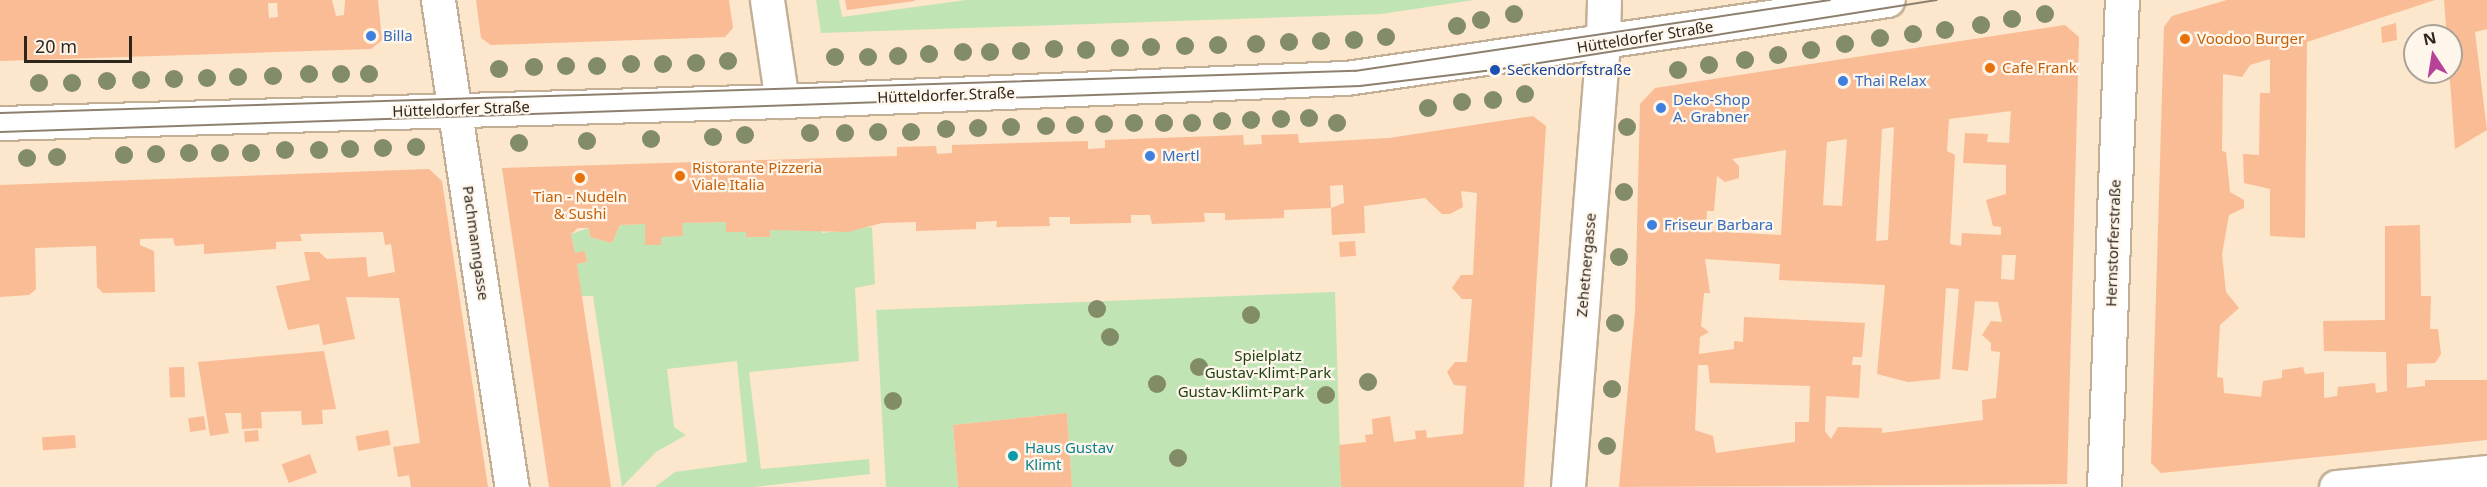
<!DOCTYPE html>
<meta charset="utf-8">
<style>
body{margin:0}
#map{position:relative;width:2487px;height:487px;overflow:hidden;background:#fce6cc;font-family:"Noto Sans",sans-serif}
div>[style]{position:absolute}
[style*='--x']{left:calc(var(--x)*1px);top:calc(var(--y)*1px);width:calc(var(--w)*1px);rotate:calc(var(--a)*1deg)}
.green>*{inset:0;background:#c1e4b5}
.building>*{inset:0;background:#fabc95;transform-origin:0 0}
.roads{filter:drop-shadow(2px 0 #c3af96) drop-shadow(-2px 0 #c3af96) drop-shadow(0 2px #c3af96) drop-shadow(0 -2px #c3af96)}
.minor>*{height:33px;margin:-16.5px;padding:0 16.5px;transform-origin:16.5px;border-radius:16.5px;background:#fff}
.tertiary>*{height:33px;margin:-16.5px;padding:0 16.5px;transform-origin:16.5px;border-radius:16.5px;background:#fff}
.secondary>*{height:33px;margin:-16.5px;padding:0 16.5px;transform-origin:16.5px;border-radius:16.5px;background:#fff}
.tram>*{height:1.5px;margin:-0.75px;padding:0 0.75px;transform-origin:0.75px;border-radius:0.75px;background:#8e806e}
.trees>*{width:18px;height:18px;margin:-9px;border-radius:50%;background:#828c66}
.dots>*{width:16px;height:16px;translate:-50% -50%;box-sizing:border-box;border:3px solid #fef6eb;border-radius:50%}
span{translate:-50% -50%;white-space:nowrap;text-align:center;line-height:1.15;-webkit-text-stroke:4.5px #fef6eb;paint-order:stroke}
.shop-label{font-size:15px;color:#366cbe}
.left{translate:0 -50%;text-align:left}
.street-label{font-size:15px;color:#2e261c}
.food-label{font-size:15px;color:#c56008}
.transit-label{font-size:15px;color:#164399}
.park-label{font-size:15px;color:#1f4212}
.culture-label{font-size:15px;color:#0d838f}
.north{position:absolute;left:2403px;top:24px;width:60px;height:60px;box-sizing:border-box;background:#fef6eb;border:2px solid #aba398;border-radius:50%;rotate:348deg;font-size:16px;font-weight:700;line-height:24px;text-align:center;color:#2e261c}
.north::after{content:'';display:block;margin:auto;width:21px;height:27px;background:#b6429a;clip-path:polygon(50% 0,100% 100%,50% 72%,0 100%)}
.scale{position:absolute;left:24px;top:36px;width:108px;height:27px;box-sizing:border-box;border:3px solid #2e261c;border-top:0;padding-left:8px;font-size:18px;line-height:21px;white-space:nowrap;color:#2e261c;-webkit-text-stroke:4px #fef6eb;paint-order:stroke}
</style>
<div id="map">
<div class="green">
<i style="clip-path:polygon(816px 0,839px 0,842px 17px,966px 0,1474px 0,1381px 14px,821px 33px)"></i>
<i style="clip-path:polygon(726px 222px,726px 232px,746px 232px,746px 237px,770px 230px,822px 229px,822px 233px,872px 227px,875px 284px,855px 288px,859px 361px,749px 372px,761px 469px,869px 459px,870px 474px,754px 487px,655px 487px,675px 472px,747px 462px,737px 361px,667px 369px,674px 427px,686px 435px,656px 452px,622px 487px,593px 296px,581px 296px,577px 264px,587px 262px,585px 252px,575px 253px,571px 234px,589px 228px,590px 237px,612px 243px,620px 225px,645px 224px,661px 245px,661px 237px,682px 223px)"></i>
<i style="clip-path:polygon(1335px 292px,1341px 487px,1072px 487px,1067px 413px,953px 425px,958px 487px,886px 487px,876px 310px)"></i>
</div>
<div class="building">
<i style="clip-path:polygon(evenodd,0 0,332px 0,336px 16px,344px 15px,345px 0,378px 0,382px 40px,371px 49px,0 61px,0 0,268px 3px,277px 3px,278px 17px,269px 18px,268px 3px)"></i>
<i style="clip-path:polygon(476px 0,729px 0,733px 28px,725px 37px,491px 45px,481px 38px)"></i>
<i style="clip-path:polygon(845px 0,915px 0,915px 1px,847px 10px)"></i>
<i style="clip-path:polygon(2227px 0,2435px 0,2307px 42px,2305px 238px,2270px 236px,2270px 189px,2244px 183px,2243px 154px,2259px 155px,2260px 93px,2270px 93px,2270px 59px,2250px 65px,2242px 77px,2223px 74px,2222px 151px,2226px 152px,2230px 192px,2244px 200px,2244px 208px,2229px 215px,2222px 254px,2226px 292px,2239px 308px,2220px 325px,2217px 377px,2223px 378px,2224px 393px,2261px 397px,2263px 381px,2282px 378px,2282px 370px,2303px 367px,2305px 374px,2324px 372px,2324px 398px,2337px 396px,2338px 387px,2375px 383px,2376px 393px,2387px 391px,2386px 352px,2324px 351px,2323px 321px,2385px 320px,2385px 226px,2420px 225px,2421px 296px,2431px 296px,2430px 329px,2438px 329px,2441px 354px,2435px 363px,2407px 364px,2407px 388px,2425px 386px,2425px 380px,2487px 380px,2487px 440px,2161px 473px,2151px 463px,2164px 27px,2172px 16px)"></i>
<i style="clip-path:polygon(2444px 0,2487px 0,2487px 29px,2475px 32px,2487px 130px,2455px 149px)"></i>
<i style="clip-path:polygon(2396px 23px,2397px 40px,2382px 43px,2381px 27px)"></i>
<i style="clip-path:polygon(evenodd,2065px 25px,2079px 37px,2067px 484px,1619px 487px,1635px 311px,1640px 104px,1655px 88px,2065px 25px,2011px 111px,2009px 143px,1987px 142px,1988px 134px,1965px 133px,1963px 163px,2006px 165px,2006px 194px,1986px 200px,1993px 226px,2001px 227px,2001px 235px,1962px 233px,1961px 246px,1950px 244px,1955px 155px,1947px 151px,1949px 119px,2011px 111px,2065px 25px,1894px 127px,1888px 240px,1876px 241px,1882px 129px,1894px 127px,2065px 25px,1847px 139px,1842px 206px,1823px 205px,1827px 142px,1847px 139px,2065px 25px,1786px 150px,1781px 235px,1706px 231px,1707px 211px,1714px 211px,1717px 176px,1725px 182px,1739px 178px,1739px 166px,1732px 159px,1786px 150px,2065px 25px,2002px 255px,2016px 255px,2014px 280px,2001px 279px,2002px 255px,2065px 25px,1705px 259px,1780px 264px,1779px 280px,1885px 285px,1877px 374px,1908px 382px,1940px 379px,1946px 288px,1959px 289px,1952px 369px,1968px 371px,1975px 301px,1998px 302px,2002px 322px,1991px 321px,1982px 335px,1991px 343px,1991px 351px,2000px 352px,1996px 398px,1982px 400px,1983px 420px,1882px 433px,1882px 428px,1838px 427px,1831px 439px,1825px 431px,1826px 396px,1859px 398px,1861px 365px,1852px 365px,1853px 357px,1862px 357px,1865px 323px,1744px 317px,1743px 342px,1734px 341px,1734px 349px,1699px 354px,1700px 337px,1709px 332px,1701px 326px,1704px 293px,1710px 293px,1705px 259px,2065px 25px,1698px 365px,1708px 365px,1710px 383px,1810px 386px,1809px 422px,1795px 422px,1795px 442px,1716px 453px,1713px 436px,1695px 430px,1698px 365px)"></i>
<i style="clip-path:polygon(1533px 116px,1546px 126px,1524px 487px,1341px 487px,1339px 445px,1366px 442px,1365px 435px,1373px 434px,1372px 419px,1390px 416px,1394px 442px,1416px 439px,1415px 431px,1426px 430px,1427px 438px,1463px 434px,1466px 386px,1454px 385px,1447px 372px,1455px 362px,1467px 362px,1472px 299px,1462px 299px,1452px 288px,1461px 275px,1473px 275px,1477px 193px,1461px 191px,1463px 207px,1450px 214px,1442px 214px,1425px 198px,1364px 206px,1365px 233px,1332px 235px,1331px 208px,1344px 203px,1343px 185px,1330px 186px,1331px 208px,1284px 210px,1284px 218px,1225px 220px,1225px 213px,1204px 213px,1205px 222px,1152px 224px,1150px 215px,1131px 215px,1131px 223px,1070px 224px,1070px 217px,1049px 217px,1050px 226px,996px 227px,997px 221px,976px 222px,976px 229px,916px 231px,916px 222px,882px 223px,848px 232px,770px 230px,770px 237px,746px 237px,746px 232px,726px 232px,726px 222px,682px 223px,683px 236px,661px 237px,661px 245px,645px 245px,645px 224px,620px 225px,612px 243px,590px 237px,589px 228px,578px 228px,571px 234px,575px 253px,585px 251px,587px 262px,577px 264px,611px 487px,549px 487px,502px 168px,897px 156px,897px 147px,936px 146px,937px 154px,952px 153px,952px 145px,1088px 141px,1088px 149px,1105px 148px,1105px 140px,1243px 135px,1244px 145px,1262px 144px,1261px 135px,1298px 134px,1299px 143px,1389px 138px)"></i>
<i style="clip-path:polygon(429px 169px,442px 181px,488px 487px,411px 487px,409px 475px,398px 477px,393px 447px,420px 443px,399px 298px,346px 297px,355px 339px,323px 345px,319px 324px,288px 330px,276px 286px,310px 280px,304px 252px,319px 252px,327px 259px,366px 257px,368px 277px,395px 272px,391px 244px,385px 245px,383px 232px,300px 234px,302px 241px,276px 242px,276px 249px,204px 254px,204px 244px,175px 246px,173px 238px,140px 239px,140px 245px,154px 251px,155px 292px,103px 293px,97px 287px,96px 246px,35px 248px,36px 289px,29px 295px,0 297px,0 185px)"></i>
<i style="left:1355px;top:241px;width:15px;height:16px;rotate:86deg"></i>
<i style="clip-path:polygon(324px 351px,336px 409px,322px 410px,323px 424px,302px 425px,301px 411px,261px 412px,262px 428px,242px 429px,241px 413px,225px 413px,229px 433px,210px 436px,198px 362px)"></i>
<i style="left:184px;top:367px;width:30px;height:15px;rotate:88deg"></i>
<i style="clip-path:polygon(1067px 413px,1072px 487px,958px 487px,953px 425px)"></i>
<i style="left:204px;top:416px;width:14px;height:16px;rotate:82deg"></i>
<i style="left:258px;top:430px;width:11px;height:14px;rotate:85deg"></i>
<i style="left:388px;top:430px;width:15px;height:33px;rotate:79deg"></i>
<i style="left:75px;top:435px;width:13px;height:33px;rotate:86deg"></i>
<i style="left:310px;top:454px;width:20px;height:30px;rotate:70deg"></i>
</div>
<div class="roads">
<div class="minor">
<i style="--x:438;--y:0;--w:493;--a:81.4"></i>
<i style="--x:767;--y:0;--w:102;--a:81.6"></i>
<i style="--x:1603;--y:43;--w:43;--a:-88.7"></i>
<i style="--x:2104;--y:487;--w:487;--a:-87.9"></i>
<i style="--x:2336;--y:487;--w:152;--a:-5.7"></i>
</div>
<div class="tertiary">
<i style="--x:1568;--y:487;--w:445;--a:-85.5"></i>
</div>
<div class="secondary">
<i style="--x:0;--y:123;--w:782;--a:-1.61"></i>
<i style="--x:782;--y:101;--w:564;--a:-2.34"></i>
<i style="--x:1346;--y:78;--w:547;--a:-8.2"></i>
</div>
</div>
<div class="tram">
<i style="--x:0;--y:113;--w:1356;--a:-1.78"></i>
<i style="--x:1355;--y:71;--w:480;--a:-8.5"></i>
<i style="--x:0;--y:132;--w:1361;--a:-1.94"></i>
<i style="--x:1360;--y:86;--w:136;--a:-6.8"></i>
<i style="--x:1495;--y:70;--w:447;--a:-9"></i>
</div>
<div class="trees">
<i style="left:1514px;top:14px"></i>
<i style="left:2045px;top:14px"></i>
<i style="left:2012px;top:19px"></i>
<i style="left:1481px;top:20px"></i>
<i style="left:1981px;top:25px"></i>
<i style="left:1457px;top:26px"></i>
<i style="left:1945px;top:30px"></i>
<i style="left:1913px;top:34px"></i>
<i style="left:1386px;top:37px"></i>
<i style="left:1880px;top:38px"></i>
<i style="left:1354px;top:40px"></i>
<i style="left:1321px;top:41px"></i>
<i style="left:1289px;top:42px"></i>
<i style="left:1256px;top:44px"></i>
<i style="left:1845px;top:44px"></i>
<i style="left:1218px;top:45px"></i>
<i style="left:1185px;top:46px"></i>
<i style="left:1151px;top:47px"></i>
<i style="left:1120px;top:48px"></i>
<i style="left:1054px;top:49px"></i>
<i style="left:1086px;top:50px"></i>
<i style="left:1811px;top:50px"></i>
<i style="left:1021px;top:51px"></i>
<i style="left:963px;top:52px"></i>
<i style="left:990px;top:52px"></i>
<i style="left:929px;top:54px"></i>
<i style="left:1778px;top:55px"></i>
<i style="left:898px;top:56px"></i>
<i style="left:835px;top:57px"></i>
<i style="left:868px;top:57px"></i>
<i style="left:1745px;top:60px"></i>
<i style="left:728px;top:61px"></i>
<i style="left:696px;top:63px"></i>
<i style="left:631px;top:64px"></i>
<i style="left:663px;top:64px"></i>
<i style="left:1709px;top:65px"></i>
<i style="left:566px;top:66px"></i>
<i style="left:597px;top:66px"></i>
<i style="left:534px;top:67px"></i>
<i style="left:499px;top:69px"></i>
<i style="left:1678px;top:70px"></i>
<i style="left:309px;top:74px"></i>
<i style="left:341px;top:74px"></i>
<i style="left:369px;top:74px"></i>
<i style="left:273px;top:76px"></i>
<i style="left:238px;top:77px"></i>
<i style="left:207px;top:78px"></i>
<i style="left:174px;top:79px"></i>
<i style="left:141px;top:80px"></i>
<i style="left:107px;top:81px"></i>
<i style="left:39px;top:83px"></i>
<i style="left:72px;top:83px"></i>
<i style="left:1525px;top:94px"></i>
<i style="left:1493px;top:100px"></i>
<i style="left:1462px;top:102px"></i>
<i style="left:1428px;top:108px"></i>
<i style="left:1309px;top:118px"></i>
<i style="left:1281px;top:119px"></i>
<i style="left:1251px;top:120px"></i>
<i style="left:1222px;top:121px"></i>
<i style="left:1134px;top:123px"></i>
<i style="left:1164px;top:123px"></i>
<i style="left:1192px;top:123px"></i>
<i style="left:1337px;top:123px"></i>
<i style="left:1104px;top:124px"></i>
<i style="left:1075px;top:125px"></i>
<i style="left:1046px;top:126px"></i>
<i style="left:1011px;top:127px"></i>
<i style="left:1627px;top:127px"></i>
<i style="left:978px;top:128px"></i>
<i style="left:946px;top:129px"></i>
<i style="left:878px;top:132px"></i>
<i style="left:911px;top:132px"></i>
<i style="left:810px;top:133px"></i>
<i style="left:845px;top:133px"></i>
<i style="left:745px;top:135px"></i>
<i style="left:713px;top:137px"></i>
<i style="left:651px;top:139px"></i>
<i style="left:587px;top:141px"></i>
<i style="left:519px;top:143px"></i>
<i style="left:416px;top:147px"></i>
<i style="left:383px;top:148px"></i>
<i style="left:350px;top:149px"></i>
<i style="left:285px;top:150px"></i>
<i style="left:319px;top:150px"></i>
<i style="left:189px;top:153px"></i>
<i style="left:220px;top:153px"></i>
<i style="left:251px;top:153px"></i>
<i style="left:156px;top:154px"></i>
<i style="left:124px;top:155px"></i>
<i style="left:57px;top:157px"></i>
<i style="left:27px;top:158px"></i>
<i style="left:1624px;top:192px"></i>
<i style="left:1619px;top:257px"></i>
<i style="left:1097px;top:309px"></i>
<i style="left:1251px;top:315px"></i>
<i style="left:1615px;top:323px"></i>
<i style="left:1110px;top:337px"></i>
<i style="left:1199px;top:367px"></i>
<i style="left:1368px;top:382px"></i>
<i style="left:1157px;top:384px"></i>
<i style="left:1612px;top:389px"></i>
<i style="left:1326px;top:395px"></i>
<i style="left:893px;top:401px"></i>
<i style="left:1607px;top:446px"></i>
<i style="left:1178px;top:458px"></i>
</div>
<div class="dots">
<i style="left:371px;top:36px;background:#3f7fe0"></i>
<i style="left:2185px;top:39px;background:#e8710a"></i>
<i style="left:1990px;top:68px;background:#e8710a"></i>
<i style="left:1495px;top:70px;background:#1a4fb4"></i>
<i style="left:1843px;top:81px;background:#3f7fe0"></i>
<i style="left:1661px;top:108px;background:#3f7fe0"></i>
<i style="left:1150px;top:156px;background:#3f7fe0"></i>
<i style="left:680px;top:176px;background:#e8710a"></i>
<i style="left:580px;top:178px;background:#e8710a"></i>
<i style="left:1652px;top:225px;background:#3f7fe0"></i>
<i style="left:1013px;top:456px;background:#0f9aa8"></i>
</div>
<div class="shop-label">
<span class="left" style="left:383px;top:36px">Billa</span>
<span class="left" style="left:1855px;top:81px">Thai Relax</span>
<span class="left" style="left:1673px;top:108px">Deko-Shop<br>A. Grabner</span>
<span class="left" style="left:1162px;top:156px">Mertl</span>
<span class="left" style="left:1664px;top:225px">Friseur Barbara</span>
</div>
<div class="street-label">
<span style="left:1645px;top:37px;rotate:-9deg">Hütteldorfer Straße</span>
<span style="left:946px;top:95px;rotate:-2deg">Hütteldorfer Straße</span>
<span style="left:461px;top:109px;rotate:-2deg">Hütteldorfer Straße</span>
<span style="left:476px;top:243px;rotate:82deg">Pachmanngasse</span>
<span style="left:2113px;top:243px;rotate:-88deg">Hernstorferstraße</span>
<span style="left:1586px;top:265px;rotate:-85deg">Zehetnergasse</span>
</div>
<div class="food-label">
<span class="left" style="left:2197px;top:39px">Voodoo Burger</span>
<span class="left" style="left:2002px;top:68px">Cafe Frank</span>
<span class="left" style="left:692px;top:176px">Ristorante Pizzeria<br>Viale Italia</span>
<span style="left:580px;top:205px">Tian - Nudeln<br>&amp; Sushi</span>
</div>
<div class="transit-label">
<span class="left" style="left:1507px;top:70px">Seckendorfstraße</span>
</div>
<div class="park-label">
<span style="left:1268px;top:364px">Spielplatz<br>Gustav-Klimt-Park</span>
<span style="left:1241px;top:392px">Gustav-Klimt-Park</span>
</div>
<div class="culture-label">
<span class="left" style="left:1025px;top:456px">Haus Gustav<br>Klimt</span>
</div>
<div class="north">N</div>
<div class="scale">20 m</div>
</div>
